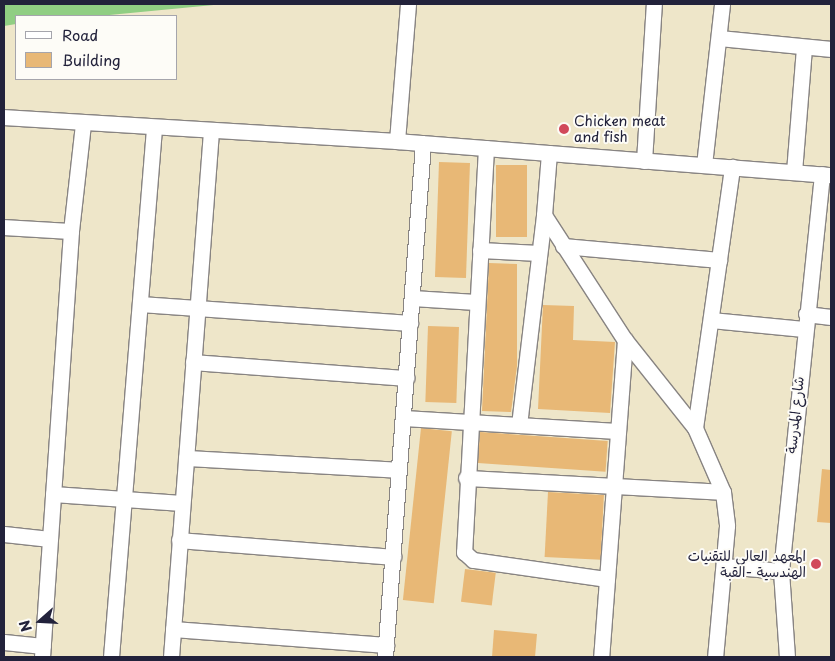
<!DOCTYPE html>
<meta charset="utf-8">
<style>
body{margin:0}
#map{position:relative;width:835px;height:661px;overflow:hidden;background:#eee6c9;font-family:"Playpen Sans","Playpen Sans Arabic",sans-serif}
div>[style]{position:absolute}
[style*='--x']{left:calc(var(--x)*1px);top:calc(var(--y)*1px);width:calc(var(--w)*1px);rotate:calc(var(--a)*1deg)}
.green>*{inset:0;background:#90ce83}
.building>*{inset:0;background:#e8b876;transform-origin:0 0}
.roads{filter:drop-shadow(1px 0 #888482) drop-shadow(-1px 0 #888482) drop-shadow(0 1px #888482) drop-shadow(0 -1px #888482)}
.minor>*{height:15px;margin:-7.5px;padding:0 7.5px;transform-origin:7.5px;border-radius:7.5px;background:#fff}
.dots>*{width:14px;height:14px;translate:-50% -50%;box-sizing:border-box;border:2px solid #fdfcf7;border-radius:50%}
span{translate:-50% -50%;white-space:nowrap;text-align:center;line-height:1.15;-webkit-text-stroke:4px #fdfcf7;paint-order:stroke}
.poi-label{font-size:14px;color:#22223b}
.left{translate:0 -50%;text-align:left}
.right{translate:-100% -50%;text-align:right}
.street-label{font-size:14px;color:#22223b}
.frame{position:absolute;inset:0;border:5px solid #22223b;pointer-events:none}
.legend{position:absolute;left:15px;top:15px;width:162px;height:65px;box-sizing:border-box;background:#fdfcf7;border:1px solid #a5a5ac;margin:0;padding:6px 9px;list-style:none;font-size:15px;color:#22223b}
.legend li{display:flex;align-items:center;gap:10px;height:25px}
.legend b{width:25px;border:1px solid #a5a5ac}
.north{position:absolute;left:15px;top:596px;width:50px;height:50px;-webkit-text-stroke:4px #fdfcf7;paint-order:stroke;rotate:251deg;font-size:14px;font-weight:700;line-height:20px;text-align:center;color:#22223b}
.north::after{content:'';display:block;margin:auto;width:18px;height:22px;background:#22223b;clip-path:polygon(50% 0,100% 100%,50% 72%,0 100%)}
</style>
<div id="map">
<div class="green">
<i style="clip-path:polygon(4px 4px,224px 4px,99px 16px,16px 16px,16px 24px,4px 26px)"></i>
</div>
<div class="building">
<i style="left:439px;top:162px;width:31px;height:115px;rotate:2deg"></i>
<i style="left:496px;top:165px;width:31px;height:72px"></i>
<i style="clip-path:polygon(489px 263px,517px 264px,517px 366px,511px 412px,482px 411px)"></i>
<i style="clip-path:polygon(543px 305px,574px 306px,573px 340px,615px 342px,610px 413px,538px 409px)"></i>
<i style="left:428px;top:326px;width:31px;height:76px;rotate:2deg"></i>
<i style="left:421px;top:428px;width:31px;height:173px;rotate:6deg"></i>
<i style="left:480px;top:432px;width:128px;height:31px;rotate:4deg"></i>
<i style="clip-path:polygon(822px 469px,831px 470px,831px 523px,817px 522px)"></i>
<i style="left:548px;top:492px;width:56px;height:65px;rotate:3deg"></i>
<i style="left:465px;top:569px;width:31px;height:33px;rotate:7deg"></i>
<i style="clip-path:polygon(494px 630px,537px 634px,535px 657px,492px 657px)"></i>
</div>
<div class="roads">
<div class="minor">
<i style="--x:719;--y:38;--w:113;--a:5.6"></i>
<i style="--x:4;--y:117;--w:394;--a:3.5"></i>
<i style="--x:397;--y:141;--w:435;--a:4.5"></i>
<i style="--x:397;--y:141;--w:137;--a:-85.4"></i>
<i style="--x:486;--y:148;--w:405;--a:93.1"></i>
<i style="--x:464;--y:552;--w:12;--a:42"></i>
<i style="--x:473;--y:560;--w:135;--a:8.1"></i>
<i style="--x:549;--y:153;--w:62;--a:94.6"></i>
<i style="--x:544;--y:215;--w:149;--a:57.1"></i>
<i style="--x:625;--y:340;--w:318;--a:94.3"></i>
<i style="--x:644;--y:161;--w:157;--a:-86.4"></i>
<i style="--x:704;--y:165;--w:162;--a:-83.6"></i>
<i style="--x:794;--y:172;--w:125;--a:-85.4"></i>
<i style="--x:4;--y:227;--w:67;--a:3.4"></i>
<i style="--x:563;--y:246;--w:157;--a:5.1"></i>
<i style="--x:480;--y:250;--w:59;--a:2.9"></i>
<i style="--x:412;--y:298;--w:64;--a:3.6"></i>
<i style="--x:140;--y:304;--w:271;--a:4"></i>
<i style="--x:806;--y:314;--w:25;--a:7"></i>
<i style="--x:711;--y:320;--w:93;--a:5.5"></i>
<i style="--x:625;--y:340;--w:112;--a:51.5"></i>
<i style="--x:695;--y:428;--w:70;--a:66.4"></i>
<i style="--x:723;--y:492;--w:34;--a:83"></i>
<i style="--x:727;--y:526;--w:132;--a:95.2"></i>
<i style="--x:193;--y:362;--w:214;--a:4.3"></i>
<i style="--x:403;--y:418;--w:215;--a:3.5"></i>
<i style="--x:519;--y:425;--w:211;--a:-83.2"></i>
<i style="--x:695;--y:428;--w:264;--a:-81.9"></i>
<i style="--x:186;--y:458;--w:213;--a:3.2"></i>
<i style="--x:466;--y:478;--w:257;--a:3.1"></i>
<i style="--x:53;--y:494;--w:129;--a:4"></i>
<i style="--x:4;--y:534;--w:46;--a:6.2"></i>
<i style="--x:179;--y:540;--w:215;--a:4.5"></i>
<i style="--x:724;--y:566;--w:57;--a:5"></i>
<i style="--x:173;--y:629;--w:214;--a:4.3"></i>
<i style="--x:4;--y:642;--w:39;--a:6"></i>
<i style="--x:42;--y:657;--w:427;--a:-86.1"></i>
<i style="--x:71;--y:231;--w:108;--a:-83.6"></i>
<i style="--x:111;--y:657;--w:531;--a:-85.35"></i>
<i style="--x:171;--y:657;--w:528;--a:-85.65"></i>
<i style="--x:385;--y:657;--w:515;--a:-85.77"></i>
<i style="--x:787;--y:657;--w:86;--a:-94"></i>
<i style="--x:781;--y:571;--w:399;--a:-84.1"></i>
</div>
</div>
<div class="dots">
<i style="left:564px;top:129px;background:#d1495b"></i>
<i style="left:816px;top:564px;background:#d1495b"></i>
</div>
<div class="poi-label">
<span class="left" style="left:574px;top:129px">Chicken meat<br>and fish</span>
<span class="right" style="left:806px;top:564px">المعهد العالي للتقنيات<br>الهندسية -القبة</span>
</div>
<div class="street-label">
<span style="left:795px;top:415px;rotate:-84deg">شارع المدرسة</span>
</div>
<div class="frame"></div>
<ul class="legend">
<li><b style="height:6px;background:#fff"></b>Road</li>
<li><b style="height:14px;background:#e8b876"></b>Building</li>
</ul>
<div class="north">N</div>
</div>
